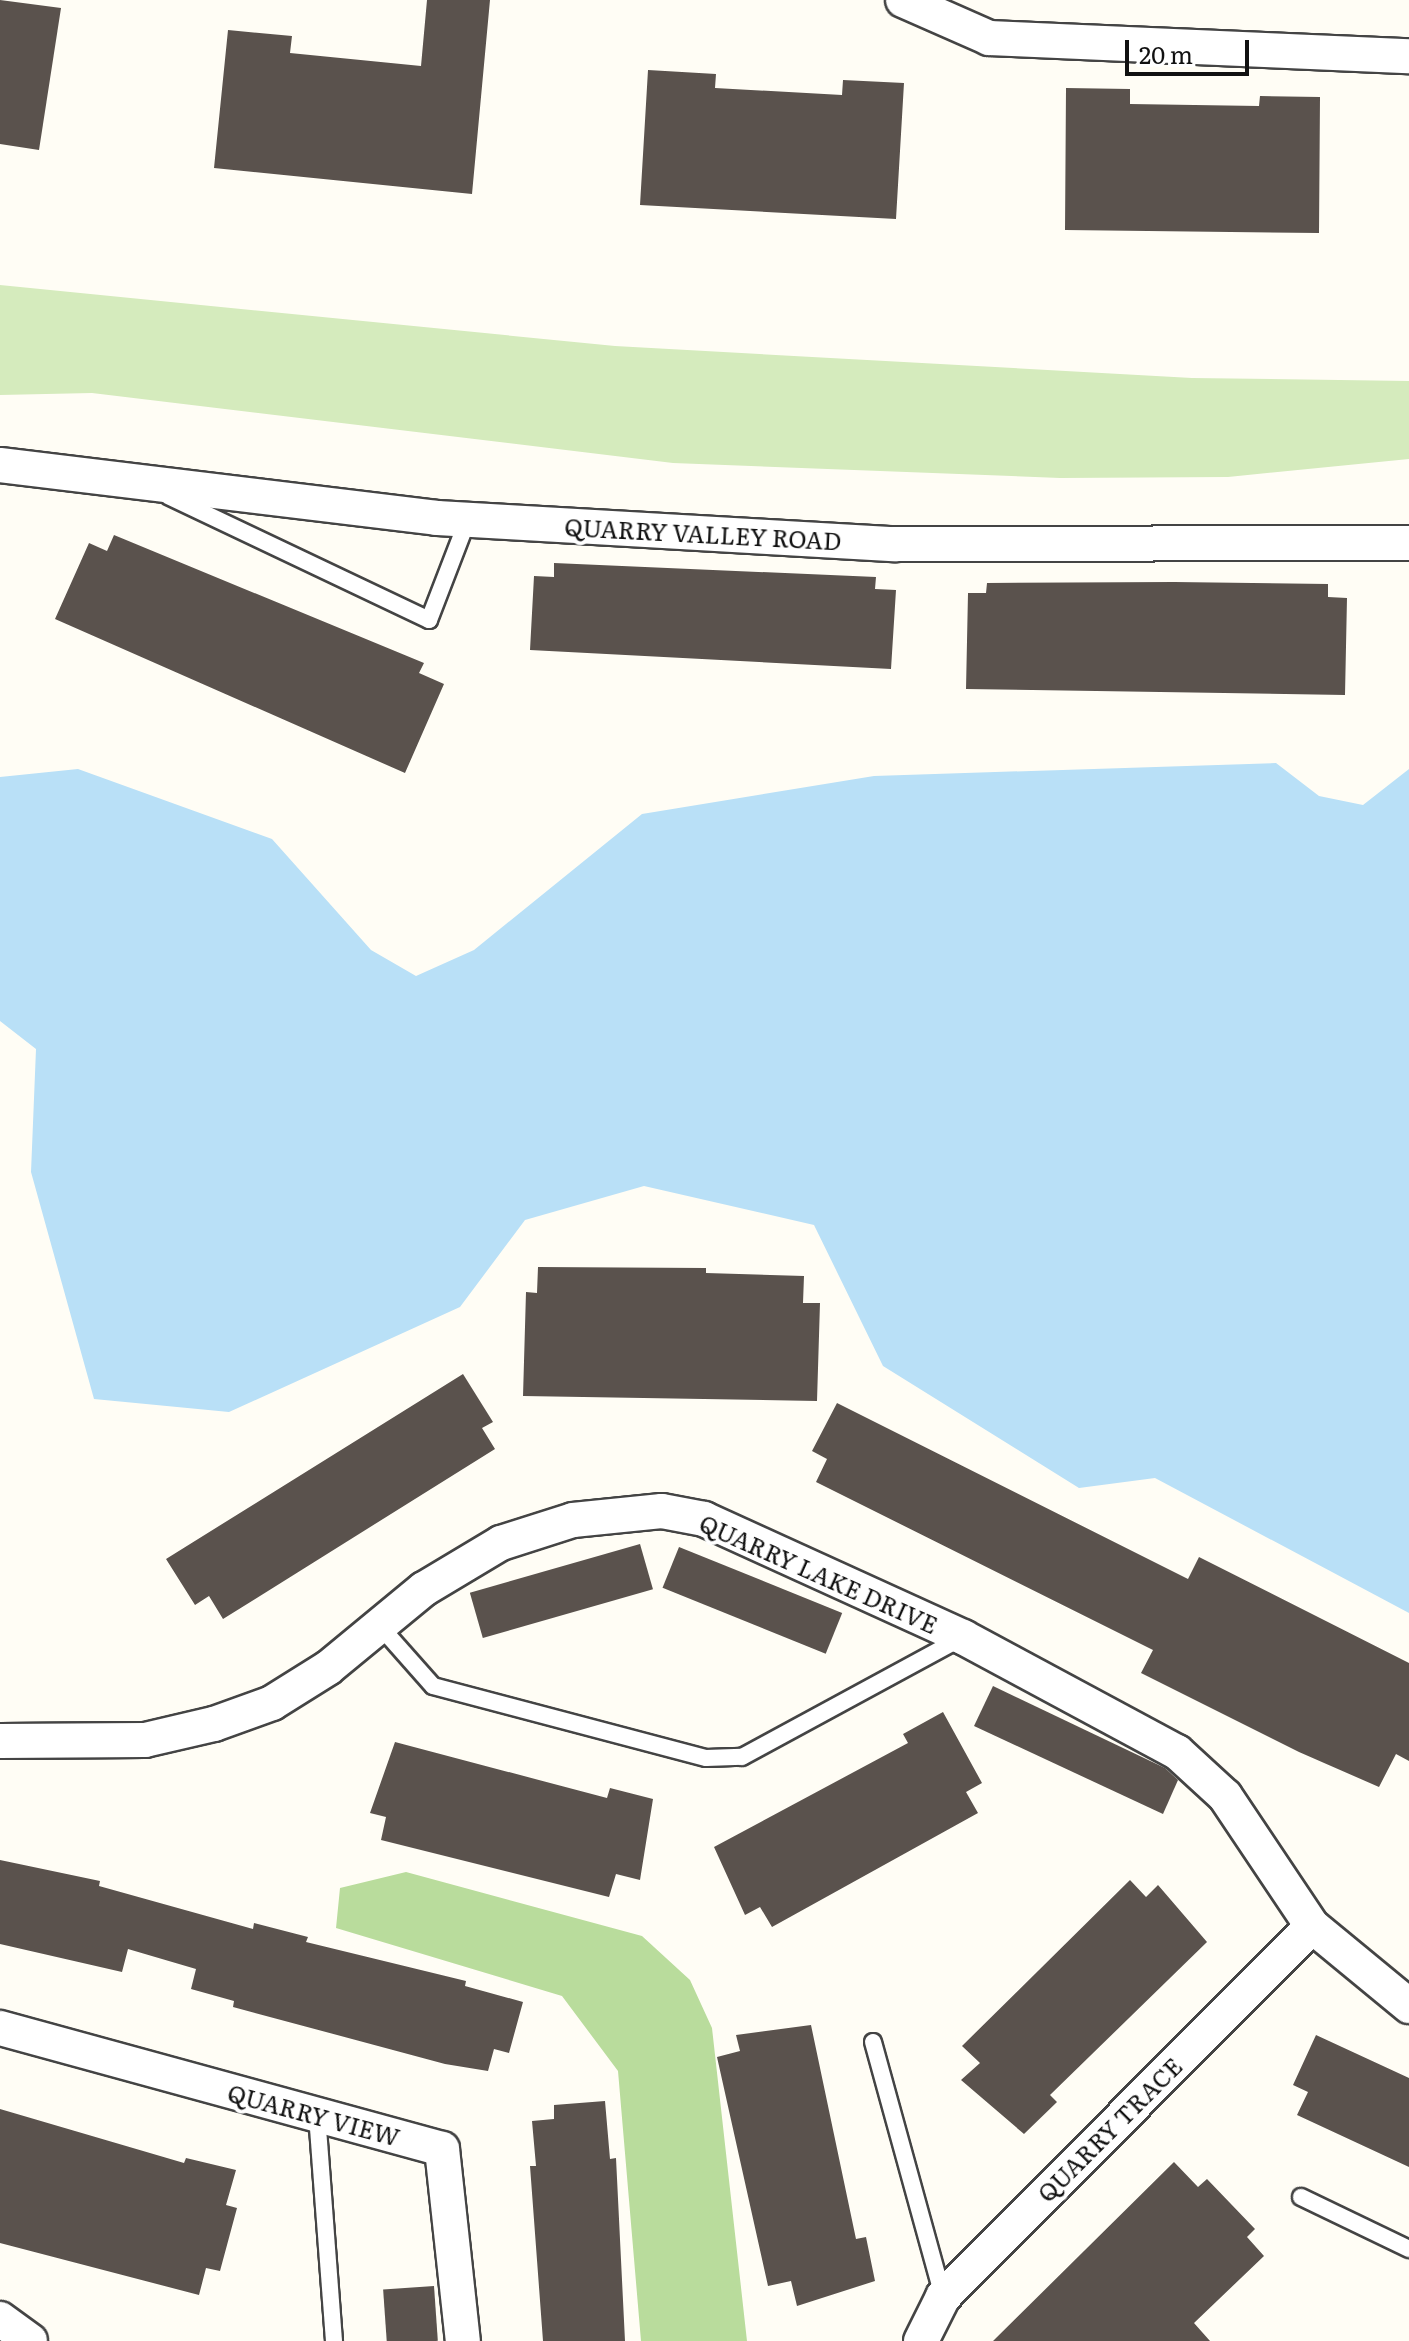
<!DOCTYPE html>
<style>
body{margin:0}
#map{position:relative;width:1409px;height:2341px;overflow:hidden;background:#fffdf5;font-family:Literata,serif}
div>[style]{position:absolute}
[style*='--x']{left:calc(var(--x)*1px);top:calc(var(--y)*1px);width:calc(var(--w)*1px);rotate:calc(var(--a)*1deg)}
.green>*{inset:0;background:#d5ebbd}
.forest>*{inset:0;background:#b9dc9c}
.water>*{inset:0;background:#b9e0f7}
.building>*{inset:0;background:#5a524d;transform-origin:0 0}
.roads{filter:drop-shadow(2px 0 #444) drop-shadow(-2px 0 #444) drop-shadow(0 2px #444) drop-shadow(0 -2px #444)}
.lane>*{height:16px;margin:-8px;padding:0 8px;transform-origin:8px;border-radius:8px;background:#fff}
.street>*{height:34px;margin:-17px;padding:0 17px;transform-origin:17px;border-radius:17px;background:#fff}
span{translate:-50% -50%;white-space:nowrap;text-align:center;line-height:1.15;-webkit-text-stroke:8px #fff;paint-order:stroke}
.street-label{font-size:24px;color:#111}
.scale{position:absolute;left:1125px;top:40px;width:124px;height:36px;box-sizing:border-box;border:4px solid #111;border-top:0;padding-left:10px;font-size:24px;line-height:28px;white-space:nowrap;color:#111;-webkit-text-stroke:6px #fff;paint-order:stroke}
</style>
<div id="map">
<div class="green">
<i style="clip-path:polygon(0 285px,615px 346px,1192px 378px,1409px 381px,1409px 459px,1228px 477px,1060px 478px,673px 463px,92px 393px,0 395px)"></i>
</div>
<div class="forest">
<i style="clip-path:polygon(406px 1872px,642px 1936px,690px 1980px,712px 2028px,747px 2341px,641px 2341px,618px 2071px,562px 1996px,336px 1928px,340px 1888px)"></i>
</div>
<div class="water">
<i style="clip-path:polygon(1276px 763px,1319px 796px,1363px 805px,1409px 769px,1409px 1613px,1155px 1478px,1079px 1488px,883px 1366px,814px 1225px,644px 1186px,525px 1220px,460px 1307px,229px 1412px,94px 1399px,31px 1172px,36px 1049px,0 1021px,0 777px,78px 769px,272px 839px,371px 950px,416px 976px,474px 950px,642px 814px,874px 776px)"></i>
</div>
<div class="building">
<i style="clip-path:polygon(0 0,61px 8px,39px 150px,0 144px)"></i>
<i style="clip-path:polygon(427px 0,490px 0,472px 194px,214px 168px,228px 30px,292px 36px,290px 53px,421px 66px)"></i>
<i style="clip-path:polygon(648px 70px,716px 74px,715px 88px,842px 95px,843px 80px,904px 83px,896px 219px,640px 205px)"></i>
<i style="clip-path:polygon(1066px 88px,1130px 89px,1130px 104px,1259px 106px,1260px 96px,1320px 97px,1319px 233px,1065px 230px)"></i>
<i style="clip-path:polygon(114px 535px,424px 663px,419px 673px,444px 684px,405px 773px,55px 619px,89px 543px,107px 551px)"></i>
<i style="clip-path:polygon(554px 563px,876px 577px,875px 589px,896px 590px,891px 669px,530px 650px,534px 576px,554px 577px)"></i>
<i style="clip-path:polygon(1174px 582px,1328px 584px,1328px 597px,1347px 598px,1345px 695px,966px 689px,968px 593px,986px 593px,987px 583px)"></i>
<i style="clip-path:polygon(538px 1267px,706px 1268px,706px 1273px,804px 1276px,803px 1303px,820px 1303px,817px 1401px,523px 1396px,526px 1292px,537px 1293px)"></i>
<i style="clip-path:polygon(463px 1374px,493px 1422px,482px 1428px,495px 1449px,223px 1619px,209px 1596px,195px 1605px,166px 1559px)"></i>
<i style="clip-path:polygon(837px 1403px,1188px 1579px,1199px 1557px,1409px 1663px,1409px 1761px,1396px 1754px,1379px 1787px,1299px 1752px,1141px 1673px,1153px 1650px,816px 1482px,827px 1459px,812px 1451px)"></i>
<i style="left:640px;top:1544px;width:47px;height:177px;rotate:74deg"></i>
<i style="left:679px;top:1547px;width:176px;height:44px;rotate:22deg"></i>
<i style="clip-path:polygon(993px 1686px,1165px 1768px,1178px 1780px,1163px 1814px,974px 1726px)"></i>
<i style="clip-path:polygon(943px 1712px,982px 1783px,966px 1792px,978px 1813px,772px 1927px,760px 1907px,745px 1915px,714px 1847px,908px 1743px,903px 1734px)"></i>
<i style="clip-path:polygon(395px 1742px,607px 1798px,610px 1788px,653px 1799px,640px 1880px,616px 1874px,609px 1897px,381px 1840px,386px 1817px,370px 1813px)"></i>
<i style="clip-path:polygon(0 1860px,100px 1881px,99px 1886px,253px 1929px,254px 1923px,308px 1937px,306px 1942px,466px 1981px,465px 1986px,523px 2002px,509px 2053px,494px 2049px,488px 2071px,445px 2064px,233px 2007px,234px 2001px,191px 1989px,196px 1969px,128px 1949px,122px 1972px,0 1944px)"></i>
<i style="clip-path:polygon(1130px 1880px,1146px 1897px,1158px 1885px,1207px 1942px,1050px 2095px,1057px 2102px,1024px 2134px,961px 2080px,980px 2063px,962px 2046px)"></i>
<i style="clip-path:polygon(811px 2025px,856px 2239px,866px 2237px,875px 2281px,797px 2306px,791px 2281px,768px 2286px,717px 2057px,740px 2051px,736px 2035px)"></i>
<i style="clip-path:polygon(1316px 2035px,1409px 2078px,1409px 2167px,1297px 2115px,1308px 2092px,1293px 2085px)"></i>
<i style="clip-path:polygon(605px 2101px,610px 2159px,616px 2158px,625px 2341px,543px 2341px,530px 2166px,536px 2166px,532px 2121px,554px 2119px,554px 2105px)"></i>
<i style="clip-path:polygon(0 2109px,184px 2163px,186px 2158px,236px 2170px,226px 2205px,237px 2208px,220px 2271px,206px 2268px,199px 2295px,0 2243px)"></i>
<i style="clip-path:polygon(1174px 2162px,1198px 2187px,1207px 2179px,1255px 2229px,1247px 2237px,1264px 2256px,1194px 2323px,1210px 2341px,993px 2341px)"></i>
<i style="left:434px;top:2286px;width:55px;height:51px;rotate:86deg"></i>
</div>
<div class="roads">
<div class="lane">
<i style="--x:168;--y:496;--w:289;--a:25.4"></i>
<i style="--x:429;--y:620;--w:108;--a:-68.9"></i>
<i style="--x:379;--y:1625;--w:81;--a:48.5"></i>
<i style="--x:433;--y:1686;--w:282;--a:14.8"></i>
<i style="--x:706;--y:1758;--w:36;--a:-2"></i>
<i style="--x:742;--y:1757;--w:251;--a:-28.5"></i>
<i style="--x:873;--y:2042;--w:264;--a:74.6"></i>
<i style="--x:317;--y:2115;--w:227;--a:85.7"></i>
<i style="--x:1301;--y:2197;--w:120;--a:25.7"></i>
</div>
<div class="street">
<i style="--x:903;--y:0;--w:94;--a:23.8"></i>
<i style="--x:989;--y:38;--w:420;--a:2.5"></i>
<i style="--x:0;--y:465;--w:440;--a:6.9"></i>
<i style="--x:437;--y:518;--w:458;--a:3.3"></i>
<i style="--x:894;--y:544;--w:515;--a:-0.11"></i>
<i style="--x:0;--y:1741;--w:145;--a:-0.4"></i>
<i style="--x:145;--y:1740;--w:71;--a:-13.1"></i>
<i style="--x:214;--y:1724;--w:62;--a:-19.9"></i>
<i style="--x:272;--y:1703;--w:66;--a:-32"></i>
<i style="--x:328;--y:1668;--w:124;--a:-39.5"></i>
<i style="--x:424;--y:1589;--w:90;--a:-30.9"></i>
<i style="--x:501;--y:1543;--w:76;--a:-17.7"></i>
<i style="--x:573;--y:1520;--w:89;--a:-5.8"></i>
<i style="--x:662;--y:1511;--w:43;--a:10.8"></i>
<i style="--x:704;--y:1519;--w:285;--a:24.5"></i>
<i style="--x:963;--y:1637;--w:243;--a:28.3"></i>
<i style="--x:1177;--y:1752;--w:65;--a:42.5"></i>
<i style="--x:1225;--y:1796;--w:156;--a:56.2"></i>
<i style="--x:1312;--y:1926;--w:126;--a:39.5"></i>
<i style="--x:0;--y:2028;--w:458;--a:15.3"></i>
<i style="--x:442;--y:2149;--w:193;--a:83.8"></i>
<i style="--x:0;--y:2319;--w:37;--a:36"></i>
<i style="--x:921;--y:2341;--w:49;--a:-63.4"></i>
<i style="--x:943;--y:2297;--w:523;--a:-45.15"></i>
</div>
</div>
<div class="street-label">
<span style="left:703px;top:533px;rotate:3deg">QUARRY VALLEY ROAD</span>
<span style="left:819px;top:1573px;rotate:24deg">QUARRY LAKE DRIVE</span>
<span style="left:314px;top:2114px;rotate:15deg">QUARRY VIEW</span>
<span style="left:1109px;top:2129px;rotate:-45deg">QUARRY TRACE</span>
</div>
<div class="scale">20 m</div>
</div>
